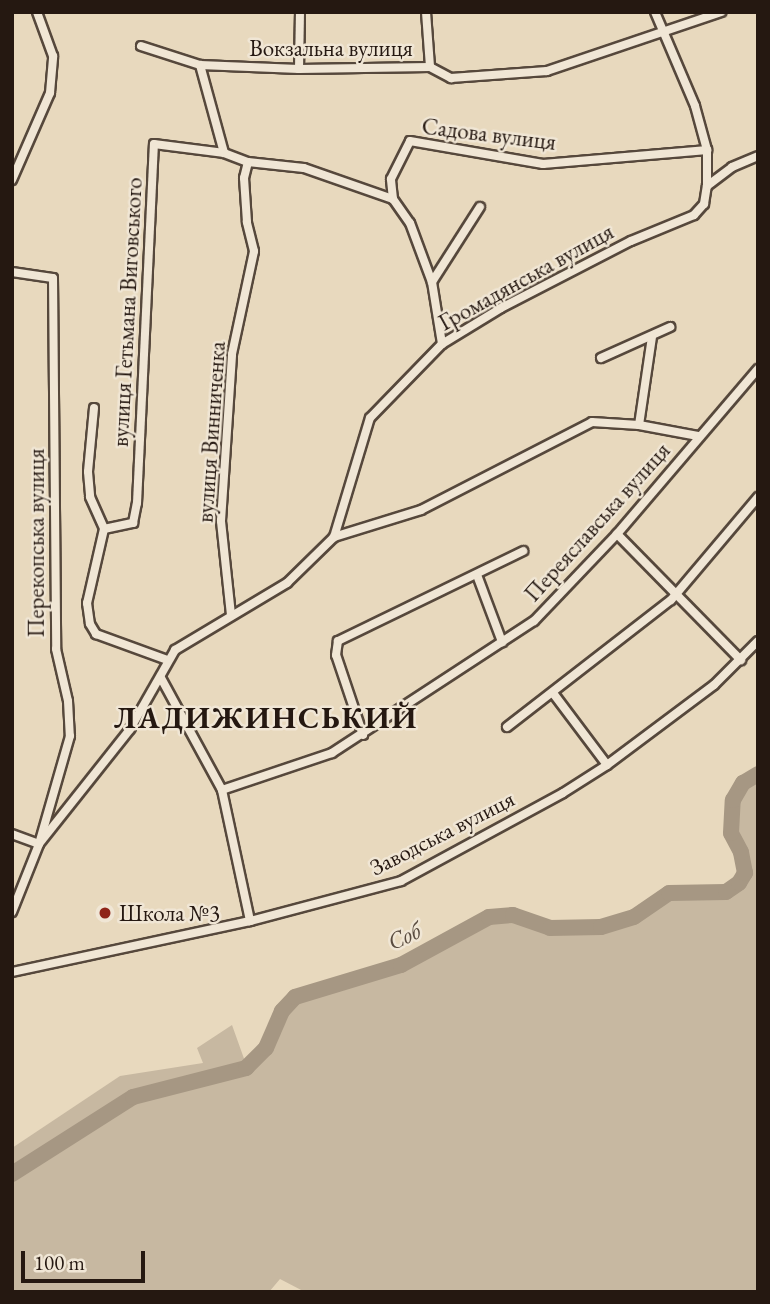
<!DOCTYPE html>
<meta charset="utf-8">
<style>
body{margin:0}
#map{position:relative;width:770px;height:1304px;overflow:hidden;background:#e8d9be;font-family:"EB Garamond",serif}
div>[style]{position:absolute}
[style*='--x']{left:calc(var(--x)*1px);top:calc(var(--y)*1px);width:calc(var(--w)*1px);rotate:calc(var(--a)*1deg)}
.green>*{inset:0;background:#c7b8a1}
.river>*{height:16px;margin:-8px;padding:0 8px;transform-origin:8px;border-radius:8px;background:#a69783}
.roads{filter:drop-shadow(2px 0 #56483c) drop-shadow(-2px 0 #56483c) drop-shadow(0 2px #56483c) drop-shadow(0 -2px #56483c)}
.minor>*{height:8px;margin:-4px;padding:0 4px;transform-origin:4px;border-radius:4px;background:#f0e6d5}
.dots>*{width:19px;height:19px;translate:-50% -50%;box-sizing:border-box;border:4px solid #f0e6d5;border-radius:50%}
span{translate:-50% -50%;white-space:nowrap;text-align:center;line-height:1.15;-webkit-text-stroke:5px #f0e6d5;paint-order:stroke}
.street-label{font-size:23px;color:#251811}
.poi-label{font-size:23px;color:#251811}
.left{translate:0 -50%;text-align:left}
.water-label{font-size:24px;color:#594b3f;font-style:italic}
.district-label{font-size:30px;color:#251811;font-weight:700;letter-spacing:2px}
.frame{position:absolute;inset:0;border:14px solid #251811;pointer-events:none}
.scale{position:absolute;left:21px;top:1251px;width:124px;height:32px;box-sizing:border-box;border:4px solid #251811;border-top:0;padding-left:9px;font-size:21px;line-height:24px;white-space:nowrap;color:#251811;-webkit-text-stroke:5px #f0e6d5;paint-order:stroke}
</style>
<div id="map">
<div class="green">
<i style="clip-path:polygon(758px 774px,758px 1292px,305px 1292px,280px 1279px,269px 1292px,12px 1292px,12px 1148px,120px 1076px,203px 1063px,197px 1048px,232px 1025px,247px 1067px,266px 1048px,282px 1011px,295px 997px,401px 965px,489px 917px,513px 915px,550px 928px,601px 927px,634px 917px,669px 893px,726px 891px,739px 883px,745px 873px,741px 852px,731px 833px,733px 800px,743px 783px)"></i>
</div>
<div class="river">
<i style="--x:12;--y:1174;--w:143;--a:-32.5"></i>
<i style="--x:133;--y:1097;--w:117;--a:-14.4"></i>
<i style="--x:246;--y:1068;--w:28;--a:-45"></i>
<i style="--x:266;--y:1048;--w:40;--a:-66.6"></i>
<i style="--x:282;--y:1011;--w:19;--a:-47"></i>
<i style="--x:295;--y:997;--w:111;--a:-16.8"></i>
<i style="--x:401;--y:965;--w:100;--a:-28.6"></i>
<i style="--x:489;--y:917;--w:24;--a:-5"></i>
<i style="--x:513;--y:915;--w:39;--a:19"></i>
<i style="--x:550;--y:928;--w:51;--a:-1.1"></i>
<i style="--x:601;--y:927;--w:34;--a:-17"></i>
<i style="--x:634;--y:917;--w:42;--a:-34.4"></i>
<i style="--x:669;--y:893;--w:57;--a:-1"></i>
<i style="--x:726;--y:892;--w:16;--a:-35"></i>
<i style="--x:739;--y:883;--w:12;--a:-59"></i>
<i style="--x:745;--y:873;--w:21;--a:-101"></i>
<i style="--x:741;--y:852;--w:21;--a:-118"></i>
<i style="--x:731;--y:833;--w:33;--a:-87"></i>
<i style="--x:733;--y:800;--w:20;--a:-60"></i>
<i style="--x:743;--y:783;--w:17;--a:-31"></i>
</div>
<div class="roads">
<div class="minor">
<i style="--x:426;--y:12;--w:55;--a:85.8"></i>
<i style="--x:655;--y:12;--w:102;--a:66.9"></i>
<i style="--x:695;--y:106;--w:46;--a:74.7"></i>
<i style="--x:707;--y:150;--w:36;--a:90"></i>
<i style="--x:141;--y:46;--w:62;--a:17.9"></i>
<i style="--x:200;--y:65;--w:99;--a:2.3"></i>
<i style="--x:299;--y:69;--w:131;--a:-0.9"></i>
<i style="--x:430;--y:67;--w:24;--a:28"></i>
<i style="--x:451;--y:78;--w:96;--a:-4.2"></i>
<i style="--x:547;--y:71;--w:184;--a:-18.7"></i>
<i style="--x:200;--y:65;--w:91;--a:74.7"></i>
<i style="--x:299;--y:69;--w:57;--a:-89"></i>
<i style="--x:12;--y:180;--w:95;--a:-66.4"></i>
<i style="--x:50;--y:93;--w:37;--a:-85"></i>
<i style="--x:53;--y:56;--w:47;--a:-110"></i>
<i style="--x:393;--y:199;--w:20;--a:-96"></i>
<i style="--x:391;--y:179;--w:42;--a:-63.4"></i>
<i style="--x:410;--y:141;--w:135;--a:9.8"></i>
<i style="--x:543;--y:164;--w:165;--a:-4.9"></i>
<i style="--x:12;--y:272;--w:41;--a:8.3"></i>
<i style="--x:53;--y:278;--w:371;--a:89.5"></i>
<i style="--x:56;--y:649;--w:53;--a:77"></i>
<i style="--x:68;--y:701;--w:35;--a:87"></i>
<i style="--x:70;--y:736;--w:112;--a:106"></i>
<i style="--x:39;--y:844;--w:29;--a:-160"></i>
<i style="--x:432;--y:282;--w:89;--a:-57.4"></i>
<i style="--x:601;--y:358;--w:76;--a:-24.2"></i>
<i style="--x:94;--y:408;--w:64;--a:95.4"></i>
<i style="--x:88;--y:472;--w:25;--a:85"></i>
<i style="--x:90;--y:497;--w:35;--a:66"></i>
<i style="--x:104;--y:529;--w:76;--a:102.9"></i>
<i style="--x:87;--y:603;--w:21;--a:82"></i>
<i style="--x:90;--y:624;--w:12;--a:59"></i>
<i style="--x:96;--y:634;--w:76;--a:20.1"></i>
<i style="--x:639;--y:425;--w:89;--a:-81.6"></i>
<i style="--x:104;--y:529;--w:30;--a:-12"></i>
<i style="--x:133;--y:523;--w:20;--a:-79"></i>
<i style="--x:137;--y:503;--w:359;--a:-87.3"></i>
<i style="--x:154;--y:144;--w:71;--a:7.3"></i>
<i style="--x:224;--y:153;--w:26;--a:21"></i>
<i style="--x:248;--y:162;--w:56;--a:6.1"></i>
<i style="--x:304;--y:168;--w:94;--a:19.2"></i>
<i style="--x:393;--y:199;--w:29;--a:55"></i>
<i style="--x:410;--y:223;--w:63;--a:69.6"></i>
<i style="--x:432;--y:282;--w:63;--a:80.8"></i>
<i style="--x:617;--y:534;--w:177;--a:45.5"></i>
<i style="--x:334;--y:537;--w:91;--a:-17.2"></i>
<i style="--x:421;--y:510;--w:192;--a:-27.2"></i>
<i style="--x:592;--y:422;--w:47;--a:3.7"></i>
<i style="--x:639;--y:425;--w:60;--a:10.6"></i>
<i style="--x:477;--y:575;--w:72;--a:69.5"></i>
<i style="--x:231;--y:615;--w:95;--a:-96.1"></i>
<i style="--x:221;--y:521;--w:167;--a:-86.2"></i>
<i style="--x:232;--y:354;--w:105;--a:-77.9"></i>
<i style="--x:254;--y:251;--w:30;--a:-104"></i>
<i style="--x:247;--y:222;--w:44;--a:-93.9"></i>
<i style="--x:244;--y:178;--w:16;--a:-76"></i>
<i style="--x:161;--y:678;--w:128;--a:61.4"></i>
<i style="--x:222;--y:790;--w:134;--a:77.9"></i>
<i style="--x:553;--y:693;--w:90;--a:53.1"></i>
<i style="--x:507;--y:727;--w:207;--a:-37.8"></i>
<i style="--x:671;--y:600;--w:135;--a:-49.8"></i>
<i style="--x:363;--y:735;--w:84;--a:-108.6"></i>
<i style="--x:336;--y:655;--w:14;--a:-82"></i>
<i style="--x:338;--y:641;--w:206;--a:-25.9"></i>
<i style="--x:222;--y:790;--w:116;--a:-18.6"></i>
<i style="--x:332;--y:753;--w:241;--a:-33.2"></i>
<i style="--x:534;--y:621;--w:120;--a:-46.3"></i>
<i style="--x:617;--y:534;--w:217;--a:-49.5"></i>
<i style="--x:12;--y:912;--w:73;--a:-68.3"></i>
<i style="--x:39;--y:844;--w:147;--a:-51.6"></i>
<i style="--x:130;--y:729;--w:91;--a:-60.3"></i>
<i style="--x:175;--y:650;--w:131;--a:-30.9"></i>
<i style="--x:287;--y:583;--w:66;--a:-44.4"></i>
<i style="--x:334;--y:537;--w:124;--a:-73.2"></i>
<i style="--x:370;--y:418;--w:103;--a:-45.8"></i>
<i style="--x:442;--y:344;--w:69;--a:-31.4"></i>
<i style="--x:501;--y:308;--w:146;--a:-27.3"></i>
<i style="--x:631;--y:241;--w:68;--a:-22.4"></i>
<i style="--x:694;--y:215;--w:15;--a:-48"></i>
<i style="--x:704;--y:204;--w:18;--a:-81"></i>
<i style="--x:707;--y:186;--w:31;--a:-37"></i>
<i style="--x:732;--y:167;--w:28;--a:-23"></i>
<i style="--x:12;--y:972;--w:243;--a:-12.1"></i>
<i style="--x:250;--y:921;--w:156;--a:-14.8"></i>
<i style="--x:401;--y:881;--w:184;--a:-28.5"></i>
<i style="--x:563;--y:793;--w:52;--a:-32.5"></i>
<i style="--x:607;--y:765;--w:134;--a:-36.8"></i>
<i style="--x:714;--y:685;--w:62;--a:-45"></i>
</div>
</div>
<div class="dots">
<i style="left:105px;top:913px;background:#8f2418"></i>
</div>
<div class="street-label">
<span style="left:331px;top:48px">Вокзальна вулиця</span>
<span style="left:489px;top:134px;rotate:7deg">Садова вулиця</span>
<span style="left:526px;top:277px;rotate:-29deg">Громадянська вулиця</span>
<span style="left:127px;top:312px;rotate:-87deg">вулиця Гетьмана Виговського</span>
<span style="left:211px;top:432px;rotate:-86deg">вулиця Винниченка</span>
<span style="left:597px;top:522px;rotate:-48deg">Переяславська вулиця</span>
<span style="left:36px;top:543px;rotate:-90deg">Перекопська вулиця</span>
<span style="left:442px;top:833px;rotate:-27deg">Заводська вулиця</span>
</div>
<div class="poi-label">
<span class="left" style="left:119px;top:913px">Школа №3</span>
</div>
<div class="water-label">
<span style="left:404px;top:936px;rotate:-26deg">Соб</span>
</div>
<div class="district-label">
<span style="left:266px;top:718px">ЛАДИЖИНСЬКИЙ</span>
</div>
<div class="frame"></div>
<div class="scale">100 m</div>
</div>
